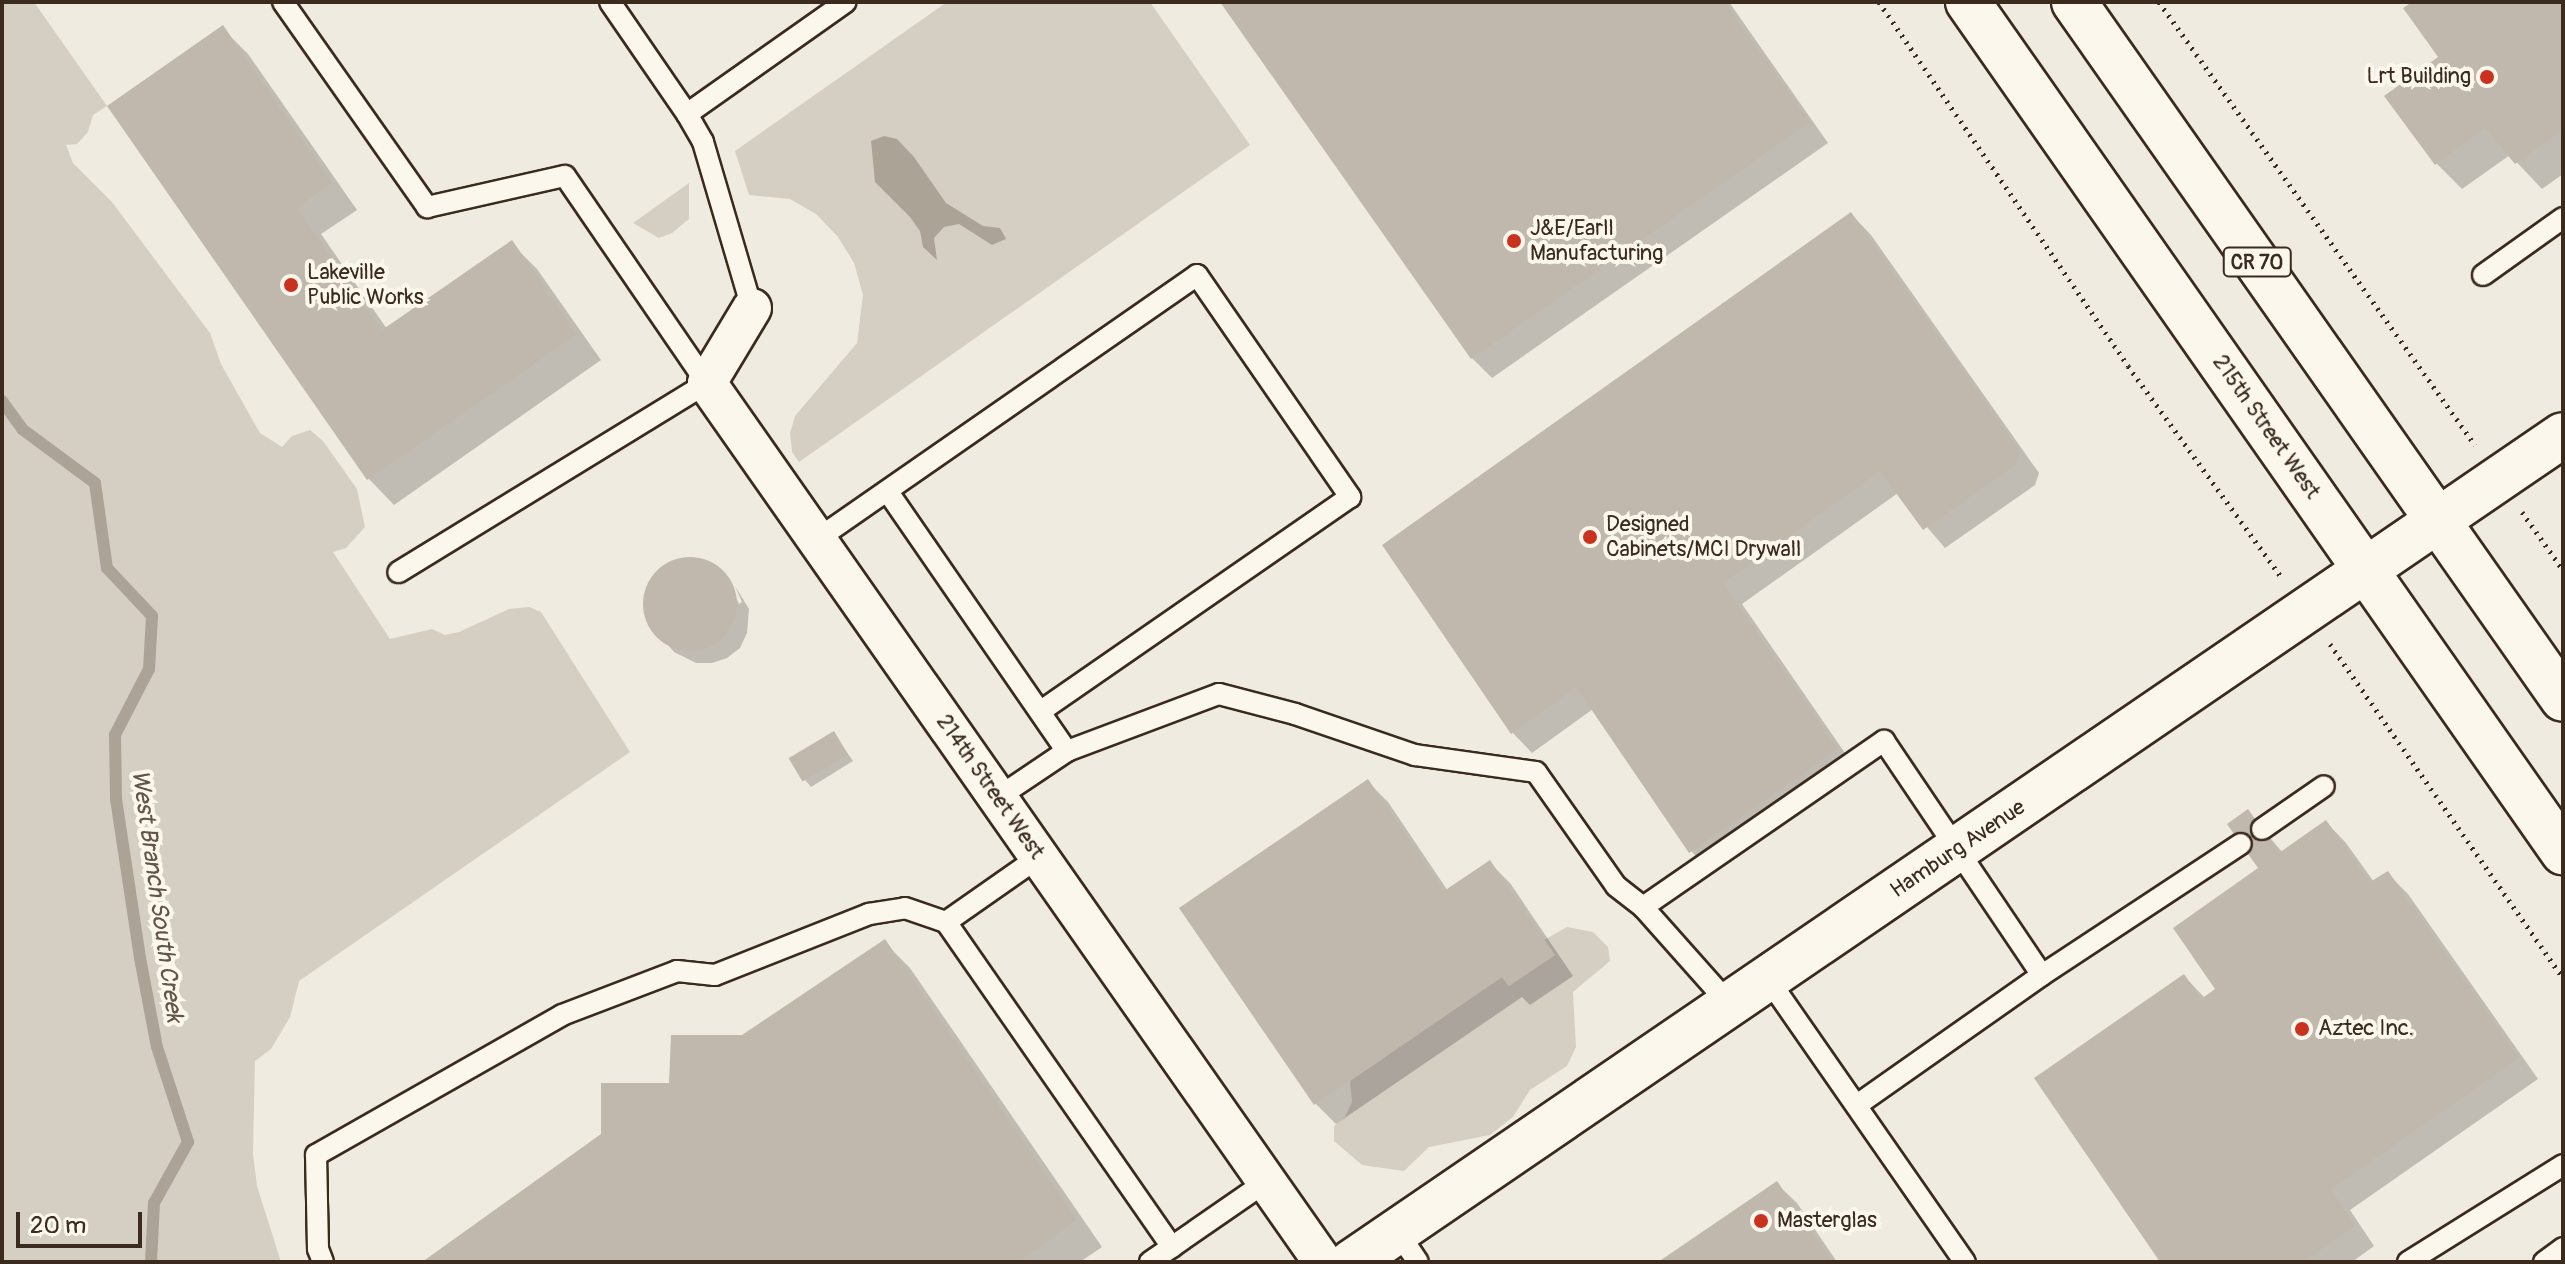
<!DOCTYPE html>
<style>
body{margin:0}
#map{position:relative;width:2565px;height:1264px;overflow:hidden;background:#f0ebe0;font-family:Pangolin,sans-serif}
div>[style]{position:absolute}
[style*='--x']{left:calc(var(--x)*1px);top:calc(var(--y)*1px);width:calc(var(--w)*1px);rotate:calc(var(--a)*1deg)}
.green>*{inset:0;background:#d5cec3}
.water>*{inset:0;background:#aca397}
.shadow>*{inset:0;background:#0003}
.stream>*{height:12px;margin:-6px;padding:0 6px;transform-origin:6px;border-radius:6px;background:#aca397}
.building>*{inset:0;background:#c0b8ad;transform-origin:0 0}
.round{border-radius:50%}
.path>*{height:5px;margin-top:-2.5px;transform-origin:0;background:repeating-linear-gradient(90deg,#3b2a1e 0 2px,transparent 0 8px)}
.roads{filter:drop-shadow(2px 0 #3b2a1e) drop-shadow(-2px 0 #3b2a1e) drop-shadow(0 2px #3b2a1e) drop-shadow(0 -2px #3b2a1e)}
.service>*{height:20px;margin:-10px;padding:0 10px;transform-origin:10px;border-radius:10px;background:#fbf7ec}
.minor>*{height:38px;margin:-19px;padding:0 19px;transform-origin:19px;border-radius:19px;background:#fbf7ec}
.tertiary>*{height:44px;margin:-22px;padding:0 22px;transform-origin:22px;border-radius:22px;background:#fbf7ec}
.primary>*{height:44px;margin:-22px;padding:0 22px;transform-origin:22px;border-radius:22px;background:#fbf7ec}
.dots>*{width:22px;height:22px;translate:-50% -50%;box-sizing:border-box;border:4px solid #fbf7ec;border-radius:50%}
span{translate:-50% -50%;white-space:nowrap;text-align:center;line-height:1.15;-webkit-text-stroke:8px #fbf7ec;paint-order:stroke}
.shield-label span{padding:2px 6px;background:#fbf7ec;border:2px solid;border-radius:6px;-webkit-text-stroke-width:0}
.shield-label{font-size:20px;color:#3b2a1e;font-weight:700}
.poi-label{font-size:22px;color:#3b2a1e}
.right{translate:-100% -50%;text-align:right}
.left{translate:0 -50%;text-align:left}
.street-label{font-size:22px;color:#3b2a1e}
.water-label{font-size:24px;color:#635448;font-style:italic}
.frame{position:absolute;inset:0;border:4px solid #3b2a1e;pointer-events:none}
.scale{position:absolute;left:16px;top:1212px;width:126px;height:36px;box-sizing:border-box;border:4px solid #3b2a1e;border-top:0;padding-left:10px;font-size:24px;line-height:28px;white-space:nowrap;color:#3b2a1e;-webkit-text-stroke:6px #fbf7ec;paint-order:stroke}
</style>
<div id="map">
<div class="green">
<i style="clip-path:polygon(2px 2px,34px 2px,107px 106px,93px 115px,88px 132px,77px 144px,66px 145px,73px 163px,112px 202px,210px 333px,221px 364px,260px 433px,282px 447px,292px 436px,310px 430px,323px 441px,357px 489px,365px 527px,346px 548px,333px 552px,390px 639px,432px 629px,445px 635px,459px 632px,509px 609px,529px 607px,541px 612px,630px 752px,299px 981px,290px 1017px,271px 1049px,255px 1061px,253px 1154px,257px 1186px,281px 1262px,2px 1262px)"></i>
<i style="clip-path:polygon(947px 2px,1150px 2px,1250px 145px,799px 462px,792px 452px,790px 433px,795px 416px,857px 343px,863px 295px,854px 263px,838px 237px,816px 214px,790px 199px,749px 195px,735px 151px)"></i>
<i style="clip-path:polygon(689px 183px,689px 219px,672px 233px,659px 238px,633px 223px)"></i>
<i style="clip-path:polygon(1567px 927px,1593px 932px,1608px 947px,1610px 961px,1573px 992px,1576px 1047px,1567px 1066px,1530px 1090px,1513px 1117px,1490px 1135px,1429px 1147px,1404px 1171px,1362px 1165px,1334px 1141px,1334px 1126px,1345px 1117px,1352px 1102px,1350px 1081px,1502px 977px,1509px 986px,1554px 955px,1544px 940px)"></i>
</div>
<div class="water">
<i style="clip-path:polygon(884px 136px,897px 139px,914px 157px,946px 203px,983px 226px,1000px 228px,1006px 239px,992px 245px,959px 224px,944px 227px,934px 238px,937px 260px,923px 247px,920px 231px,910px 217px,875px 182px,871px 141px)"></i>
</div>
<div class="shadow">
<i style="clip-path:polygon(1223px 2px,1729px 2px,1828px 143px,1492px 378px,1472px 358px)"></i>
<i style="clip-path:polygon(2415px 2px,2563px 2px,2563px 174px,2542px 189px,2510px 155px,2462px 189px,2437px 164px,2441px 58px)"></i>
<i style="clip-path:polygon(222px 28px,248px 54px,357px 210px,321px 234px,387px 329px,511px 243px,537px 269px,601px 360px,394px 505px,369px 479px)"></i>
<i style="clip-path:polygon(1851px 214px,1871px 235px,2039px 473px,2035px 485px,1945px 548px,1898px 493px,1742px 604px,1856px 769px,1711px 871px,1691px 851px,1593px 709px,1532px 753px,1512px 732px)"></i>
<i style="clip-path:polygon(686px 558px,717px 568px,727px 578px,739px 604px,742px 602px,735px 586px,749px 609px,747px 633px,740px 648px,727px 658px,712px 663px,696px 663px,674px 652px,650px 624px,646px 592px,658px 572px,671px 562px)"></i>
<i style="clip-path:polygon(834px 734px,853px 761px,811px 787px,805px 780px)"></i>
<i style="clip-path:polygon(1368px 782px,1388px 802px,1448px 891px,1490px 863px,1510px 883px,1573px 976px,1530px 1005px,1522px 997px,1336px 1124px,1316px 1104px,1182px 908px)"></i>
<i style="clip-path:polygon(2248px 812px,2283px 853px,2326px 822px,2346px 843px,2374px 882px,2388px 874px,2408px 894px,2538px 1079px,2350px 1210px,2374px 1246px,2352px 1262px,2162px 1262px,2184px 976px,2205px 998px,2218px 990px,2261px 868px)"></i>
<i style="clip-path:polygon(884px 942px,910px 968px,1102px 1247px,1080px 1262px,425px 1262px,671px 1085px)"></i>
<i style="clip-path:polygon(1776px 1183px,1797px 1203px,1837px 1262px,1662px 1262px)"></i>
</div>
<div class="stream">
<i style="--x:2;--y:401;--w:34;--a:54"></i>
<i style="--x:22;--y:429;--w:91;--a:36.5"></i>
<i style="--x:95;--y:483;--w:86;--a:82"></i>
<i style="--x:107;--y:568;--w:66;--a:46.8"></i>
<i style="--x:152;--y:616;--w:53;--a:93.2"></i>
<i style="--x:149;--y:669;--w:74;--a:117.3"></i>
<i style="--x:115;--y:735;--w:64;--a:89.1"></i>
<i style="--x:116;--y:799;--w:161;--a:81.4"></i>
<i style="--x:140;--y:958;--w:91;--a:79.2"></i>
<i style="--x:157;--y:1047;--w:100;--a:71.9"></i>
<i style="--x:188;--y:1142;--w:70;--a:119.1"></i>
<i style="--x:154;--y:1203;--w:59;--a:92.9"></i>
</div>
<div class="building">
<i style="clip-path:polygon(1220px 2px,1725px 2px,1810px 122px,1471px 359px)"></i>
<i style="clip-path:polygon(2412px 2px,2563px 2px,2563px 130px,2515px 164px,2485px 128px,2435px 165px,2384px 96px,2438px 57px,2403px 8px)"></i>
<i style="clip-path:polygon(223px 25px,332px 183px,297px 208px,382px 330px,512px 240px,577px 334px,367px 480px,107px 106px)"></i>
<i style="clip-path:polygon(1851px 212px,2020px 451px,2015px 465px,1923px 530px,1880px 471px,1723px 583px,1838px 749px,1689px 853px,1576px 687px,1511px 734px,1382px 545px)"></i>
<i class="round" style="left:643px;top:557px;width:94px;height:94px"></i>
<i style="left:834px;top:731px;width:27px;height:53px;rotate:59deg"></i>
<i style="clip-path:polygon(1368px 779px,1444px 891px,1490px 860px,1555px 955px,1509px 986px,1502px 977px,1314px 1105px,1179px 908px)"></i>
<i style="clip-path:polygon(2248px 809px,2279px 853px,2326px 820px,2370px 882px,2388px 871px,2519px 1058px,2331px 1189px,2355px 1226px,2303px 1262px,2160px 1262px,2034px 1078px,2184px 974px,2201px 999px,2215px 989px,2173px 928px,2258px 868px,2227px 824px)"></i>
<i style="clip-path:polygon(885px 939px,1077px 1220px,1018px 1262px,422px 1262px,601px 1134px,601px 1083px,669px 1083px,671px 1035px,742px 1035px)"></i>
<i style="clip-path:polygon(1777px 1181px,1833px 1262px,1658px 1262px)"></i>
</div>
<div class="path">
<i style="--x:1879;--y:2;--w:441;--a:55.6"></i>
<i style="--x:2128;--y:366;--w:262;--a:54"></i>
<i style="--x:2159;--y:2;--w:544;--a:54.5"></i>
<i style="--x:2522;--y:512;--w:71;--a:54.7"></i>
<i style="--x:2330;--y:644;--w:407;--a:55.1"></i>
</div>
<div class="roads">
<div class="service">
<i style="--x:283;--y:2;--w:251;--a:54.9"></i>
<i style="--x:427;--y:207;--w:141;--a:-12.7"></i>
<i style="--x:565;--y:176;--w:251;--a:55.6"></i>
<i style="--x:707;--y:383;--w:362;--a:148.5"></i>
<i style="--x:610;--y:2;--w:136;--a:55.5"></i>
<i style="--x:687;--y:114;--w:194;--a:-35.2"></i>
<i style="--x:687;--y:114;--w:32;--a:60"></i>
<i style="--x:703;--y:142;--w:173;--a:73.6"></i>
<i style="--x:2483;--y:275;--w:98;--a:-35.5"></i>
<i style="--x:888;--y:492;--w:315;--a:55.4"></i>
<i style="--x:816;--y:540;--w:464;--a:-34.8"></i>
<i style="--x:1197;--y:275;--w:270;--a:55.4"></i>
<i style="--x:1350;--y:497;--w:377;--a:145.3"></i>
<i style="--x:997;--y:798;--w:84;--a:-33.9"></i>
<i style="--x:1067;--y:751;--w:162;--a:-20.6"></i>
<i style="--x:1219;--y:694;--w:79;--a:14.7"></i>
<i style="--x:1295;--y:714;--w:127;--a:18.9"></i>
<i style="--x:1415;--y:755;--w:122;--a:8"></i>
<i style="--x:1536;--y:772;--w:139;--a:54.9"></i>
<i style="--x:1616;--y:886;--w:34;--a:38"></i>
<i style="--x:1643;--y:907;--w:131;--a:48.4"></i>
<i style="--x:2262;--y:829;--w:75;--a:-34.7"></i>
<i style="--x:1643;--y:907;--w:293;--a:-34.6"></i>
<i style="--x:1884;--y:741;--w:282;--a:56"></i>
<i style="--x:946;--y:922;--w:396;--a:55.2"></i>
<i style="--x:1768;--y:979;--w:345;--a:55.2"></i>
<i style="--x:1857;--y:1105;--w:226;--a:-35.1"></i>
<i style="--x:2042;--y:975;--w:238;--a:-33.4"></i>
<i style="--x:1397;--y:1231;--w:37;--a:56"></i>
<i style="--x:323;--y:1262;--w:14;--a:-111"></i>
<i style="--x:318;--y:1249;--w:94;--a:-91.2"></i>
<i style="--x:316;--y:1155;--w:283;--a:-29.6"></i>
<i style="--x:562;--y:1015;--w:123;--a:-20.9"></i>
<i style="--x:677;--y:971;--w:38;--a:6"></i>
<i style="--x:715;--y:975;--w:166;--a:-21.6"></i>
<i style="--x:869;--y:914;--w:36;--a:-9"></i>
<i style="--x:905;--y:908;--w:43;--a:18.9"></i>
<i style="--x:946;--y:922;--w:113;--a:-35"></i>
<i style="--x:1150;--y:1262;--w:142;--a:-34.7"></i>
<i style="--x:2408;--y:1262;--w:183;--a:-32"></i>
<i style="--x:2544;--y:1262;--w:24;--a:-36"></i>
</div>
<div class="minor">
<i style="--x:752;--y:308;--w:87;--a:121"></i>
<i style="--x:707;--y:383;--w:1073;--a:54.98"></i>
</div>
<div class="tertiary">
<i style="--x:1352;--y:1262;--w:1466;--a:-34.33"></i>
</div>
<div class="primary">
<i style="--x:1968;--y:2;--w:1038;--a:55.01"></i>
<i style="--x:2074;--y:2;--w:851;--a:54.95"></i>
</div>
</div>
<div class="dots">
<i style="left:2487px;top:77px;background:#c8321e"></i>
<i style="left:1514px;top:241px;background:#c8321e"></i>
<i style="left:291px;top:285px;background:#c8321e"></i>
<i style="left:1590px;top:537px;background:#c8321e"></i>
<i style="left:2302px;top:1029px;background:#c8321e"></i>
<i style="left:1761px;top:1221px;background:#c8321e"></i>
</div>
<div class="shield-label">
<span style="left:2257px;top:262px">CR 70</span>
</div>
<div class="poi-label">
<span class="right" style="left:2471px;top:77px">Lrt Building</span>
<span class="left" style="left:1530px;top:241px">J&amp;E/Earll<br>Manufacturing</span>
<span class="left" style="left:307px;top:285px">Lakeville<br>Public Works</span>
<span class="left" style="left:1606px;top:537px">Designed<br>Cabinets/MCI Drywall</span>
<span class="left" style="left:2318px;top:1029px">Aztec Inc.</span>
<span class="left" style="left:1777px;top:1221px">Masterglas</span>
</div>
<div class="street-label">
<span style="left:2266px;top:427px;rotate:55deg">215th Street West</span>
<span style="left:990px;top:787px;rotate:55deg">214th Street West</span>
<span style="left:1958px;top:849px;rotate:-34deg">Hamburg Avenue</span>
</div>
<div class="water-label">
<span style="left:157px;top:896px;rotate:82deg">West Branch South Creek</span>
</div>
<div class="frame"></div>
<div class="scale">20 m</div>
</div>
